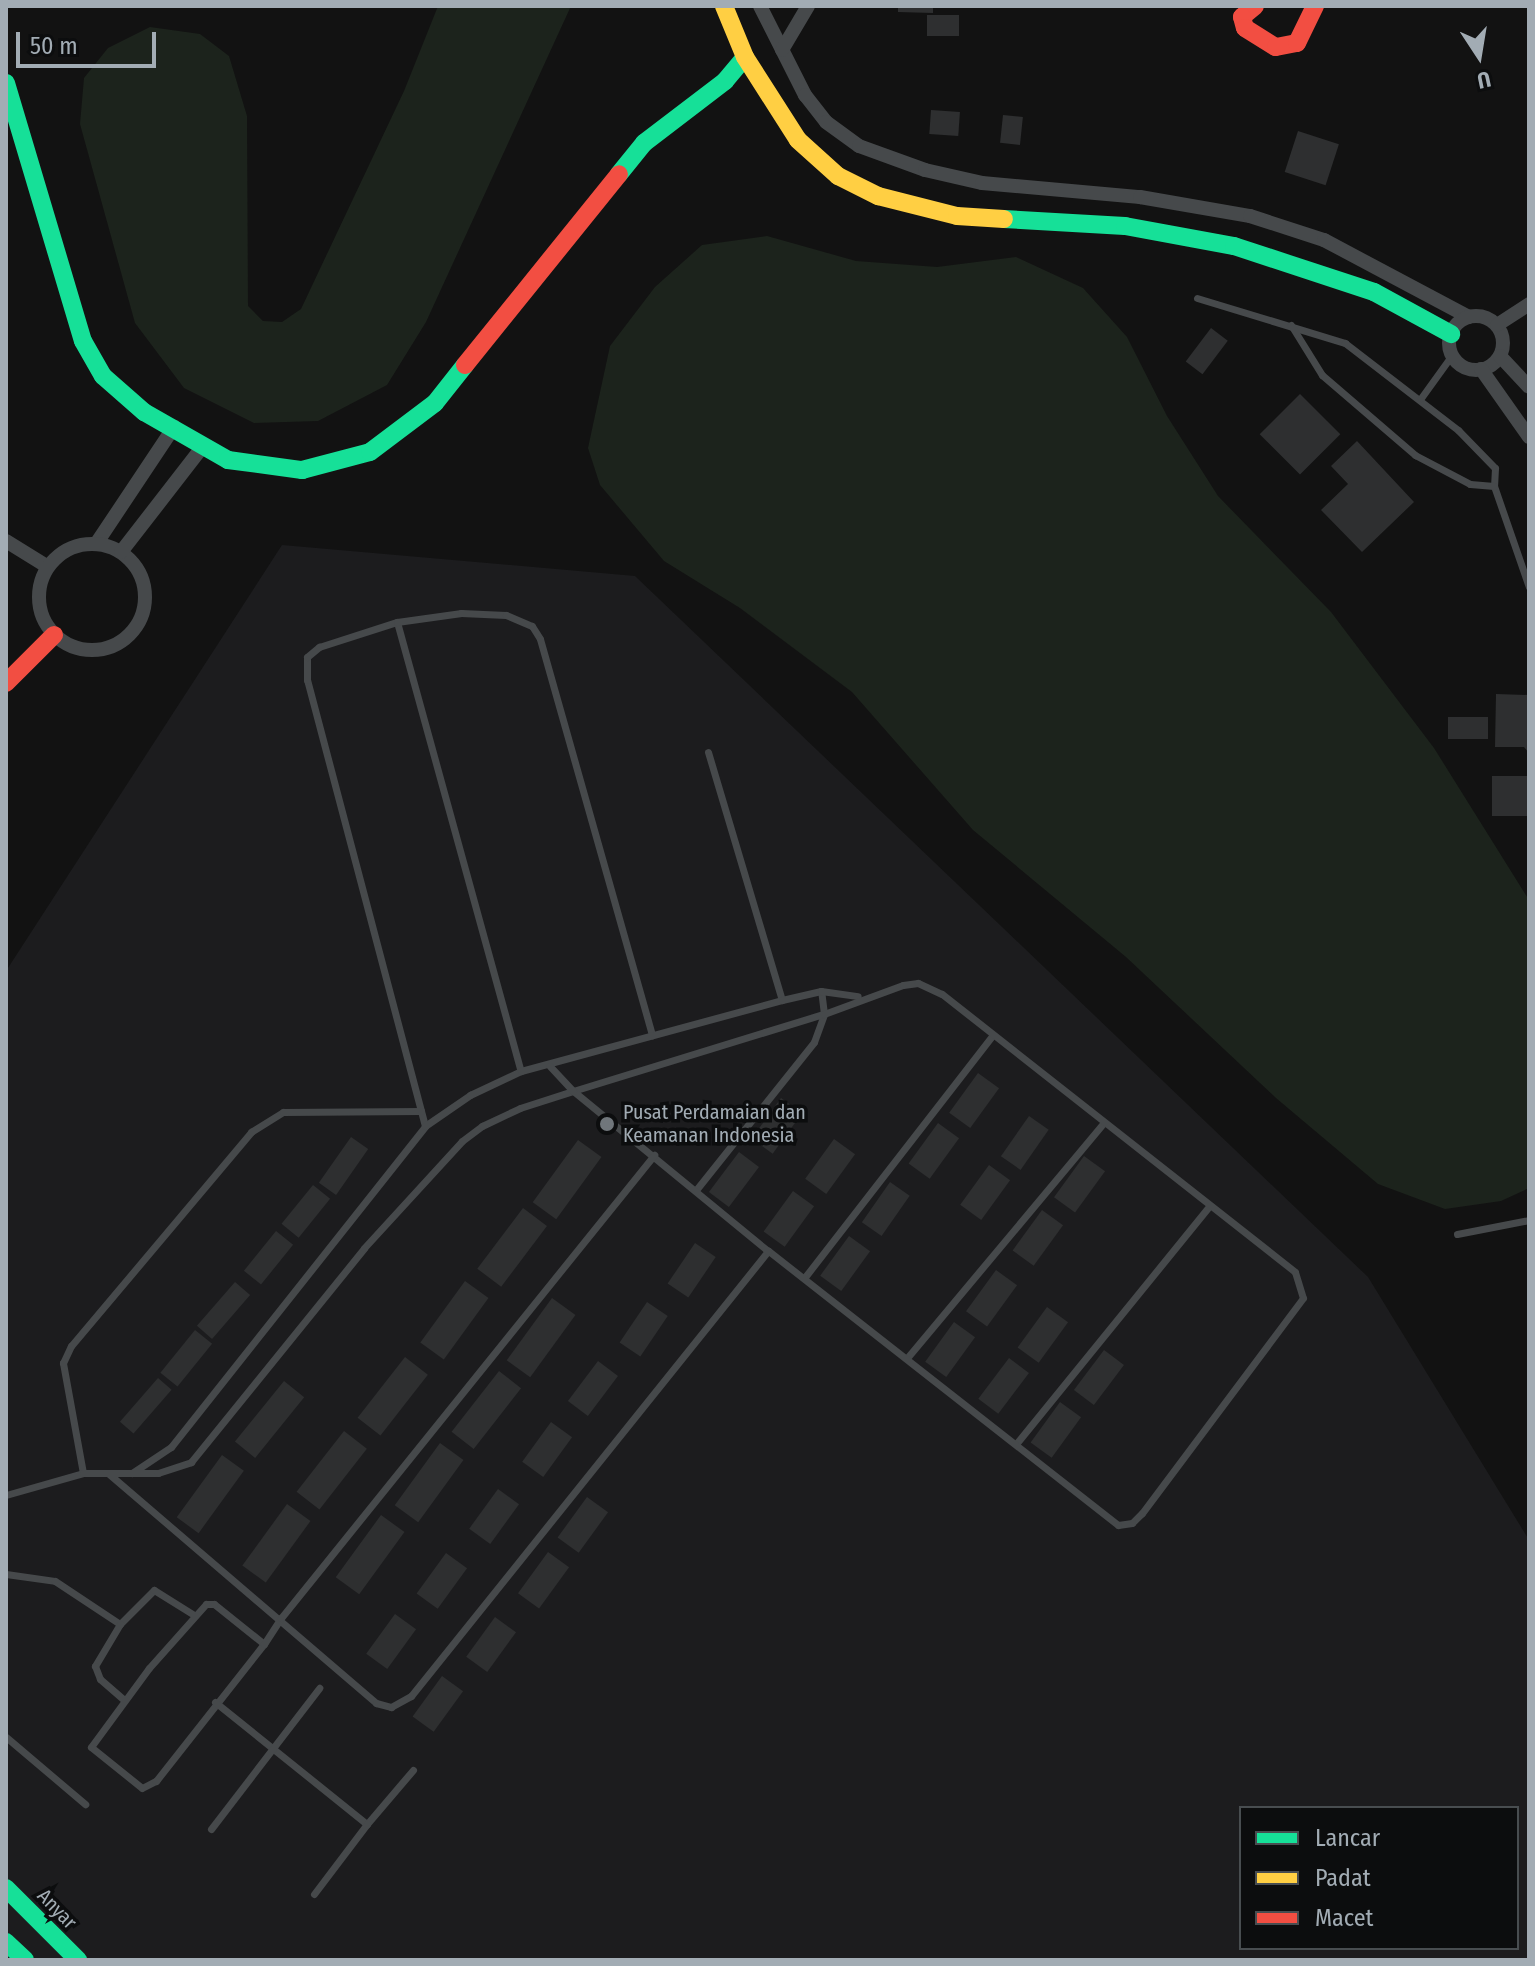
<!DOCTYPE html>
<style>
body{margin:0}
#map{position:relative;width:1535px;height:1966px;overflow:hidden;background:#121212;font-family:"Fira Sans Condensed",sans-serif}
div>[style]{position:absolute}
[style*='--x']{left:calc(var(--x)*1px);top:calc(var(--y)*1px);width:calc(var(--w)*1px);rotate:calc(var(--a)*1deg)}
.built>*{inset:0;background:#1c1c1e}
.green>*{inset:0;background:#1c231c}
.building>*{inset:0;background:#2e2f30;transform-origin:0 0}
.lane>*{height:7px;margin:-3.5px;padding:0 3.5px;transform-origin:3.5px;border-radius:3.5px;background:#46494b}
.street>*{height:14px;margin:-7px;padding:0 7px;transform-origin:7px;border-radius:7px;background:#46494b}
.street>.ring{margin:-7px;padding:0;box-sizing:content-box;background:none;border:14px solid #46494b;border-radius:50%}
.fast>*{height:18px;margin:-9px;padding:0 9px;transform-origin:9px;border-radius:9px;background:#16e098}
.slow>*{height:18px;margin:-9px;padding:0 9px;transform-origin:9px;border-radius:9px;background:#ffcf43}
.jam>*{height:18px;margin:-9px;padding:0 9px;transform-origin:9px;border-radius:9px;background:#f24e42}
.dots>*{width:22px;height:22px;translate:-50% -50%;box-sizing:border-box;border:4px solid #0c0d0e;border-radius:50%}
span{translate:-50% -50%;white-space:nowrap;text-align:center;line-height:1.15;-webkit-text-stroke:7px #0c0d0e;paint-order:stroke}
.poi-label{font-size:20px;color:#a2acb4}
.left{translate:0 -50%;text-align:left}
.street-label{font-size:20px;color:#a2acb4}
.frame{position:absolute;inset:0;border:8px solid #a2acb4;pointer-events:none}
.legend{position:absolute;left:1239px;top:1806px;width:280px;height:144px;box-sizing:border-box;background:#0c0d0e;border:2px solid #484d50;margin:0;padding:10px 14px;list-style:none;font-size:24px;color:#a2acb4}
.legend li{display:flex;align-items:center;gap:16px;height:40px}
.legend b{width:40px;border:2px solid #484d50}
.north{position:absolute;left:1439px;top:16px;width:80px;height:80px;-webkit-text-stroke:6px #0c0d0e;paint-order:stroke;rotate:168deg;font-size:22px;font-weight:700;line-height:32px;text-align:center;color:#a2acb4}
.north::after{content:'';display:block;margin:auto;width:28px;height:36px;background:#a2acb4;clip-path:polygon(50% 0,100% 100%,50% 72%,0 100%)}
.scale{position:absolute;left:16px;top:32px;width:140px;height:36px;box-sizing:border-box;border:4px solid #a2acb4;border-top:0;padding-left:10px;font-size:24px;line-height:28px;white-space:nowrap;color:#a2acb4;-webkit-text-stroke:6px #0c0d0e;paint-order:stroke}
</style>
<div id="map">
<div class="built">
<i style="clip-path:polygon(evenodd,282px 545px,635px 576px,1368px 1277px,1529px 1540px,1529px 1960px,6px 1960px,6px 971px,282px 545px,1241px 1808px,1517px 1808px,1517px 1948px,1241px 1948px,1241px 1808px)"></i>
</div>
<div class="green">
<i style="clip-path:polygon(438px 6px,571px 6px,426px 322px,387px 385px,318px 421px,254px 423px,184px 388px,135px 323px,80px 124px,84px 78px,108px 48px,150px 27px,200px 34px,229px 56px,247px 116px,248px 306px,263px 321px,282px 322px,301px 309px,404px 91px)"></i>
<i style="clip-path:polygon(767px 236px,856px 261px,937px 267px,1016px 257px,1083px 288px,1127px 337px,1167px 416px,1218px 496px,1331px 612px,1434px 748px,1529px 900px,1529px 1188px,1501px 1201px,1445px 1209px,1378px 1184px,1276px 1098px,1126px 957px,973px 830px,852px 692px,740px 608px,664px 561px,600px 485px,588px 448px,610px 346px,655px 287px,702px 245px)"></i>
</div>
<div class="building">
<i style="clip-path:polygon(898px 6px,933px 6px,933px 13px,898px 12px)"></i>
<i style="left:927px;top:15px;width:32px;height:21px"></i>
<i style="left:931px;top:110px;width:29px;height:24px;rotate:4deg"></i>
<i style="left:1003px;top:115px;width:20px;height:28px;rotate:6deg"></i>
<i style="left:1298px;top:131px;width:43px;height:43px;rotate:18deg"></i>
<i style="left:1211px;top:328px;width:21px;height:42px;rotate:37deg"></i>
<i style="left:1300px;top:394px;width:57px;height:57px;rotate:45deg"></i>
<i style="clip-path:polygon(1357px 441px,1414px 502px,1362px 552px,1321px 510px,1348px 484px,1331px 466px)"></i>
<i style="clip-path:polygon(1496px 694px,1529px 695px,1529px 753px,1524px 747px,1495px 747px)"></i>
<i style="left:1448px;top:717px;width:40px;height:22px"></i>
<i style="left:1492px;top:776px;width:37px;height:40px"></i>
<i style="left:978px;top:1073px;width:26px;height:49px;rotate:36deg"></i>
<i style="left:781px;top:1098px;width:26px;height:50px;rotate:36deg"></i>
<i style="left:1029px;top:1116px;width:24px;height:49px;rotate:35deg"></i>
<i style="left:938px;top:1123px;width:26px;height:50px;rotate:36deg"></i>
<i style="left:351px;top:1137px;width:21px;height:56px;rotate:35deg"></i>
<i style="left:834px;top:1139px;width:26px;height:49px;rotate:36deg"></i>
<i style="left:578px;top:1140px;width:29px;height:77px;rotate:36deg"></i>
<i style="left:739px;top:1152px;width:25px;height:50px;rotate:37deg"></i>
<i style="left:1084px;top:1156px;width:26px;height:51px;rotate:36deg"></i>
<i style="left:989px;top:1165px;width:26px;height:49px;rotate:36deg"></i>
<i style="left:890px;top:1182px;width:24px;height:49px;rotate:35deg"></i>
<i style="left:313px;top:1185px;width:22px;height:50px;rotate:39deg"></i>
<i style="left:793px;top:1191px;width:26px;height:50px;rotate:36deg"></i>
<i style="left:523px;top:1208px;width:30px;height:76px;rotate:37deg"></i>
<i style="left:1042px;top:1210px;width:26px;height:50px;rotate:36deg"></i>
<i style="left:276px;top:1231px;width:22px;height:51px;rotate:39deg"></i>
<i style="left:849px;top:1236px;width:26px;height:49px;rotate:36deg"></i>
<i style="left:695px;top:1243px;width:25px;height:49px;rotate:34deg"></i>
<i style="left:996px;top:1270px;width:26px;height:51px;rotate:36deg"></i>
<i style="left:465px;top:1281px;width:29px;height:76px;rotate:36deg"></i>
<i style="left:235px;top:1282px;width:20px;height:58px;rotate:41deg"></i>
<i style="left:552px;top:1298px;width:29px;height:77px;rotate:36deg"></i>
<i style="left:647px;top:1302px;width:25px;height:49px;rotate:34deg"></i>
<i style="left:1047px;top:1307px;width:26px;height:50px;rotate:36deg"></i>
<i style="left:954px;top:1322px;width:26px;height:49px;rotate:36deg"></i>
<i style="left:195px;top:1330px;width:22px;height:55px;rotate:39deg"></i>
<i style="left:1104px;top:1350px;width:25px;height:50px;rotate:37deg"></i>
<i style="left:405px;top:1357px;width:29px;height:77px;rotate:38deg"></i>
<i style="left:1009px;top:1358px;width:25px;height:51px;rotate:37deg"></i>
<i style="left:598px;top:1361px;width:25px;height:50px;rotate:37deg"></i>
<i style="left:499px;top:1371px;width:28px;height:77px;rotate:38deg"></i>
<i style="left:158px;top:1378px;width:18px;height:58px;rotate:41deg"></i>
<i style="left:284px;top:1381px;width:26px;height:78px;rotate:39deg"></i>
<i style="left:1060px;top:1402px;width:26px;height:50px;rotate:36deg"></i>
<i style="left:551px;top:1422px;width:26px;height:49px;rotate:36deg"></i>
<i style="left:344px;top:1431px;width:29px;height:77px;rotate:38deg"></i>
<i style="left:440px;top:1443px;width:29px;height:77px;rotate:36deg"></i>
<i style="left:222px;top:1455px;width:27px;height:77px;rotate:36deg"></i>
<i style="left:498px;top:1489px;width:26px;height:49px;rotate:36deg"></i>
<i style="left:587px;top:1497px;width:26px;height:50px;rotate:36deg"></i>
<i style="left:287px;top:1504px;width:29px;height:76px;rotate:36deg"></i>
<i style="left:381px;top:1515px;width:29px;height:77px;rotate:36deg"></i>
<i style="left:548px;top:1552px;width:26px;height:51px;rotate:36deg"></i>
<i style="left:446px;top:1553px;width:26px;height:50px;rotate:36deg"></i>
<i style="left:395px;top:1614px;width:26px;height:49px;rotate:36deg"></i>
<i style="left:495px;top:1617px;width:26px;height:49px;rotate:36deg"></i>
<i style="left:442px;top:1676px;width:26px;height:50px;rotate:36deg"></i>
</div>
<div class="lane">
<i style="--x:1197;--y:298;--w:155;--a:16.9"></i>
<i style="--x:1345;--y:343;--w:143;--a:37.6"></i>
<i style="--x:1458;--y:430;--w:53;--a:45.8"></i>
<i style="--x:1495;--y:468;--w:18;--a:93"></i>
<i style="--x:1494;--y:486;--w:107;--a:70.9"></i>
<i style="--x:1291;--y:325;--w:59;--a:58.2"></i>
<i style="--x:1322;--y:375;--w:123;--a:40.7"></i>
<i style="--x:1415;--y:455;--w:62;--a:27.8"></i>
<i style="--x:1470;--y:484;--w:24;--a:5"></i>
<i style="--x:1421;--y:398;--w:53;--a:-54.2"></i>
<i style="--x:397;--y:622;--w:466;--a:74.6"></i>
<i style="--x:708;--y:752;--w:259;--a:73.4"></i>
<i style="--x:425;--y:1126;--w:461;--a:-104.8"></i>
<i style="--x:307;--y:680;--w:23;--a:-90"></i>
<i style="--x:307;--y:657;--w:16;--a:-40"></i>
<i style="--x:319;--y:647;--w:82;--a:-17.8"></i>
<i style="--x:397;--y:622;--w:65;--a:-8"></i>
<i style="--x:461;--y:613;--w:45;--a:2.5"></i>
<i style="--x:506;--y:615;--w:28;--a:23"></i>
<i style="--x:532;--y:626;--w:15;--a:58"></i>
<i style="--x:540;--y:639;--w:412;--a:74.2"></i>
<i style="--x:696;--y:1190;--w:189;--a:-51.4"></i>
<i style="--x:814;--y:1042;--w:30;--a:-70"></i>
<i style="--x:824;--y:1014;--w:23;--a:-97"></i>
<i style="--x:1457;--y:1234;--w:73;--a:-11"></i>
<i style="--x:805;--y:1277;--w:304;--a:-52.2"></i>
<i style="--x:907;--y:1358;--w:307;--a:-50.1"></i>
<i style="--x:1016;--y:1444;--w:304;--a:-50.9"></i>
<i style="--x:83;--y:1473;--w:112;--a:-100.3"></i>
<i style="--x:63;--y:1363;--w:19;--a:-65"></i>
<i style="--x:71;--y:1346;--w:280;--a:-49.9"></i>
<i style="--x:251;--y:1132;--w:38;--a:-32"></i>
<i style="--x:283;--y:1112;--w:138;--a:-0.4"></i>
<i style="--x:132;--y:1473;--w:47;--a:-33.7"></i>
<i style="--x:171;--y:1447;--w:409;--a:-51.6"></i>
<i style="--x:425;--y:1126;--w:55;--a:-34.6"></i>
<i style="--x:470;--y:1095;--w:56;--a:-25.2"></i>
<i style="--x:521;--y:1071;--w:270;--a:-15.2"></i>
<i style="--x:782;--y:1000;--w:40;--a:-13"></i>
<i style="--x:821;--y:991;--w:37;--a:8"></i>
<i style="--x:109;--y:1474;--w:352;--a:40.6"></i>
<i style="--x:376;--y:1703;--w:16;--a:15"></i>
<i style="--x:391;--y:1707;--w:23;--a:-29"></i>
<i style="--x:411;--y:1696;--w:571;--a:-51.26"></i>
<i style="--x:6;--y:1495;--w:80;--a:-15.9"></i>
<i style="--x:83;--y:1473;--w:75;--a:0"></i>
<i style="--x:158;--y:1473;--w:35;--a:-18"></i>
<i style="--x:191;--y:1462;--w:275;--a:-51"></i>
<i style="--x:364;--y:1248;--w:145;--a:-47.5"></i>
<i style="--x:462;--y:1141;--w:25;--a:-37"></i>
<i style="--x:482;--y:1126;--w:42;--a:-25.3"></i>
<i style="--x:520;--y:1108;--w:56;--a:-17.8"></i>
<i style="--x:573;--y:1091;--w:263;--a:-17.1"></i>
<i style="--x:824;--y:1014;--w:84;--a:-20.2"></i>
<i style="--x:903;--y:985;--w:15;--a:-8"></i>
<i style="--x:918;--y:983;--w:26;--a:25"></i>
<i style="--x:942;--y:994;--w:449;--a:38.2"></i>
<i style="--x:1295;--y:1272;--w:27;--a:73"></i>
<i style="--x:1303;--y:1298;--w:269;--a:126.8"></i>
<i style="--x:1142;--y:1513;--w:14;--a:135"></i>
<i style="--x:1132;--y:1523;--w:14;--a:172"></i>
<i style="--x:1118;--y:1525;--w:444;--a:-141.9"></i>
<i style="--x:768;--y:1251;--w:252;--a:-140.6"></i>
<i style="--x:573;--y:1091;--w:34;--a:-133"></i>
<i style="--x:6;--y:1574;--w:49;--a:8.1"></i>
<i style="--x:55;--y:1581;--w:78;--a:33.5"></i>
<i style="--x:120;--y:1624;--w:48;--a:-45"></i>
<i style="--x:154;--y:1590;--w:47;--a:32"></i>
<i style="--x:120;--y:1624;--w:49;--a:120.8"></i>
<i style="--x:95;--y:1666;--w:14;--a:69"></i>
<i style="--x:100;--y:1679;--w:32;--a:41"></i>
<i style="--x:264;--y:1644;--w:64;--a:-141.3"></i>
<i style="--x:214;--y:1604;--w:8;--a:180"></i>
<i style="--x:206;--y:1604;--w:86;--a:131.7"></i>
<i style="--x:149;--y:1668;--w:98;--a:126.3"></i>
<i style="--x:91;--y:1747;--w:65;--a:38.8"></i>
<i style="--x:142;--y:1788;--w:16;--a:-27"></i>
<i style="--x:156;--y:1781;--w:174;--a:-51.8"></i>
<i style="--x:264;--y:1644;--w:31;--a:-57"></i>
<i style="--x:281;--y:1618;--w:595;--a:-51.14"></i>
<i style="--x:215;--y:1702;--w:195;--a:38.8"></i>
<i style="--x:367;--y:1824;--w:71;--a:-49.6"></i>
<i style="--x:6;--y:1737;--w:104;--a:40.3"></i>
<i style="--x:211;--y:1829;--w:178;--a:-52.5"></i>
<i style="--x:314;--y:1894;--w:88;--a:-52.9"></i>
</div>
<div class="street">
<i style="--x:760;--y:6;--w:100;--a:63.2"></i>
<i style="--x:805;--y:95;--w:34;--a:52"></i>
<i style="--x:826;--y:122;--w:41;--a:36"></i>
<i style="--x:859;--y:146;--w:70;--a:20"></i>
<i style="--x:925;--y:170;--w:58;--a:12.8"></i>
<i style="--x:982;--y:183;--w:159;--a:5.1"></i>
<i style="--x:1140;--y:197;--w:112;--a:9.8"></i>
<i style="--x:1250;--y:216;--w:78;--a:18"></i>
<i style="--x:1324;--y:240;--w:164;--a:28"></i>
<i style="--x:782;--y:50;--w:51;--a:-59.4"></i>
<i class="ring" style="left:1449px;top:316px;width:40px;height:40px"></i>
<i style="--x:1497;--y:325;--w:38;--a:-33"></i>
<i style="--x:1500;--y:356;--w:42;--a:46.9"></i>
<i style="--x:1481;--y:369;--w:83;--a:54.8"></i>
<i style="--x:6;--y:541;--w:49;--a:31.8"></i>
<i style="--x:96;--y:544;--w:141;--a:-56.3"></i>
<i class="ring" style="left:39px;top:544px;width:92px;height:92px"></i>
<i style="--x:121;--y:552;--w:135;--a:-52.2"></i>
</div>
<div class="fast">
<i style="--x:6;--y:83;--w:269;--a:73.4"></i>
<i style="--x:83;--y:341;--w:40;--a:60.3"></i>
<i style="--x:103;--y:376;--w:55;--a:41.3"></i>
<i style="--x:144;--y:412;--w:97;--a:29.7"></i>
<i style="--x:228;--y:460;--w:75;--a:7.7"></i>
<i style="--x:302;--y:470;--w:70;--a:-14.8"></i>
<i style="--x:370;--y:452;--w:81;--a:-37"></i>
<i style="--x:435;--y:403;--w:48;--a:-51.7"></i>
<i style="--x:619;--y:174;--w:40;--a:-51"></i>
<i style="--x:644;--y:143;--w:102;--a:-37.4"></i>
<i style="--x:725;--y:81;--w:31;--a:-50"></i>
<i style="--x:1004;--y:219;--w:121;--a:3.3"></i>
<i style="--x:1125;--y:226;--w:111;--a:10.4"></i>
<i style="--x:1234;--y:246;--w:147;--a:18.2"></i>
<i style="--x:1374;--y:292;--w:88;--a:28.6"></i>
<i style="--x:6;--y:1888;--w:102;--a:45"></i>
<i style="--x:6;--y:1942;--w:26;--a:43"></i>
</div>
<div class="slow">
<i style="--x:724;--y:6;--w:55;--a:67.6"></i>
<i style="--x:745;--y:57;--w:98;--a:57.4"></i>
<i style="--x:798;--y:140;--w:54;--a:42"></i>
<i style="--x:838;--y:176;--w:45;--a:26.6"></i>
<i style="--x:878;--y:196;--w:81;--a:14.2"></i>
<i style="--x:957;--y:216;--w:47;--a:3.7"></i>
</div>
<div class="jam">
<i style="--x:1255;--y:6;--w:17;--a:140"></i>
<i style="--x:1242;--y:17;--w:11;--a:75"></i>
<i style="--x:1245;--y:28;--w:36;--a:32"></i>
<i style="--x:1276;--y:47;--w:21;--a:-11"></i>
<i style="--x:1297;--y:43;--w:41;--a:-64.1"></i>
<i style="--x:465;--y:365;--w:245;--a:-51.1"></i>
<i style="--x:6;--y:683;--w:68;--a:-45"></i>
</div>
<div class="dots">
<i style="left:607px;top:1124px;background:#70767b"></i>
</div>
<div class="poi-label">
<span class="left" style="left:623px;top:1124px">Pusat Perdamaian dan<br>Keamanan Indonesia</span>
</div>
<div class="street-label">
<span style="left:57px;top:1909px;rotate:46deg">Anyar</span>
</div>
<div class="frame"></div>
<ul class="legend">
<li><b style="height:10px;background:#16e098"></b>Lancar</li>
<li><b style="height:10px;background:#ffcf43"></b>Padat</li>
<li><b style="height:10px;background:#f24e42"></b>Macet</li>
</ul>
<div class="north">U</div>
<div class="scale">50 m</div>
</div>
